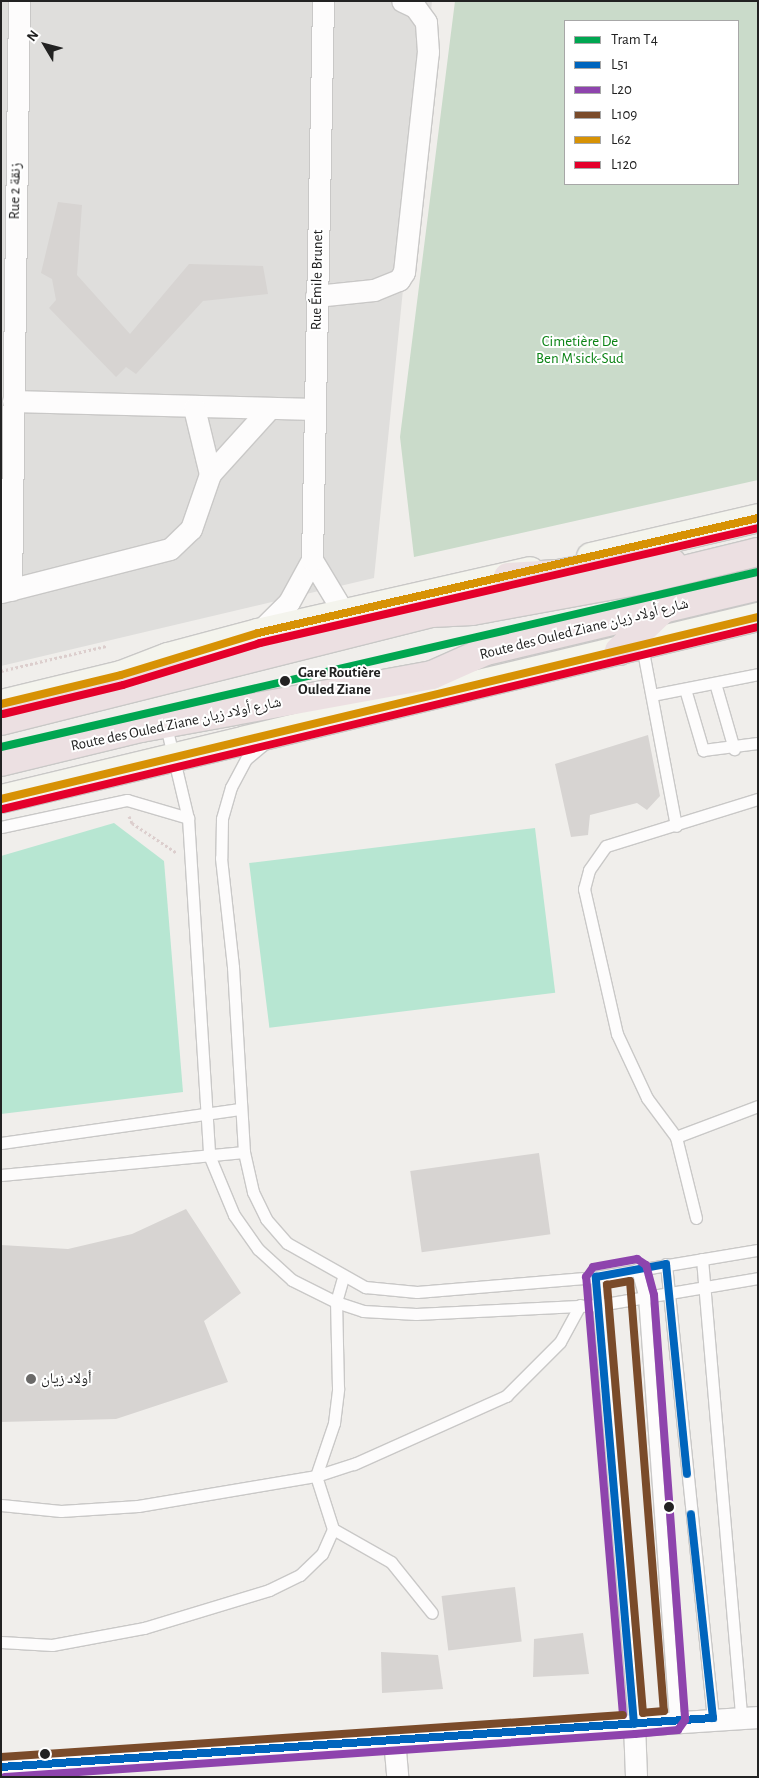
<!DOCTYPE html>
<meta charset="utf-8">
<style>
body{margin:0}
#map{position:relative;width:759px;height:1778px;overflow:hidden;background:#f0eeeb;font-family:"Alegreya Sans","Noto Naskh Arabic",sans-serif}
div>[style]{position:absolute}
[style*='--x']{left:calc(var(--x)*1px);top:calc(var(--y)*1px);width:calc(var(--w)*1px);rotate:calc(var(--a)*1deg)}
.residential>*{inset:0;background:#dfdedc}
.cemetery>*{inset:0;background:#cadbca}
.pitch>*{inset:0;background:#b7e6d2;transform-origin:0 0}
.building>*{inset:0;background:#d7d4d2;transform-origin:0 0}
.path>*{height:3px;margin-top:-1.5px;transform-origin:0;background:repeating-linear-gradient(90deg,#dccecd 0 2.5px,transparent 0 5px)}
.roads{filter:drop-shadow(1px 0 #c9c8c7) drop-shadow(-1px 0 #c9c8c7) drop-shadow(0 1px #c9c8c7) drop-shadow(0 -1px #c9c8c7)}
.lane>*{height:11px;margin:-5.5px;padding:0 5.5px;transform-origin:5.5px;border-radius:5.5px;background:#fdfcfc}
.street>*{height:21px;margin:-10.5px;padding:0 10.5px;transform-origin:10.5px;border-radius:10.5px;background:#fdfcfc}
.secondary>*{height:28px;margin:-14px;padding:0 14px;transform-origin:14px;border-radius:14px;background:#f4f4ed}
.highway>*{height:28px;margin:-14px;padding:0 14px;transform-origin:14px;border-radius:14px;background:#ece0e2}
.bus-1>*{height:8px;margin:-4px;padding:0 4px;transform-origin:4px;border-radius:4px;background:#0065bd}
.bus-2>*{height:8px;margin:-4px;padding:0 4px;transform-origin:4px;border-radius:4px;background:#8e44ad}
.bus-3>*{height:8px;margin:-4px;padding:0 4px;transform-origin:4px;border-radius:4px;background:#7a4b2a}
.bus-4>*{height:8px;margin:-4px;padding:0 4px;transform-origin:4px;border-radius:4px;background:#d79205}
.bus-5>*{height:8px;margin:-4px;padding:0 4px;transform-origin:4px;border-radius:4px;background:#e4002b}
.tram-1>*{height:8px;margin:-4px;padding:0 4px;transform-origin:4px;border-radius:4px;background:#00a651}
.dots>*{width:14px;height:14px;translate:-50% -50%;box-sizing:border-box;border:2px solid #fff;border-radius:50%}
span{translate:-50% -50%;white-space:nowrap;text-align:center;line-height:1.15;-webkit-text-stroke:4px #fff;paint-order:stroke}
.street-label{font-size:15px;color:#222}
.park-label{font-size:15px;color:#0c8416}
.stop-label{font-size:15px;color:#222;font-weight:700}
.left{translate:0 -50%;text-align:left}
.poi-label{font-size:15px;color:#222}
.frame{position:absolute;inset:0;border:2px solid #222;pointer-events:none}
.legend{position:absolute;left:564px;top:20px;width:175px;height:165px;box-sizing:border-box;background:#fff;border:1px solid #a7a7a7;margin:0;padding:6px 9px;list-style:none;font-size:15px;color:#222}
.legend li{display:flex;align-items:center;gap:10px;height:25px}
.legend b{width:25px;border:1px solid #a7a7a7}
.north{position:absolute;left:20px;top:20px;width:50px;height:50px;-webkit-text-stroke:4px #fff;paint-order:stroke;rotate:307deg;font-size:14px;font-weight:700;line-height:20px;text-align:center;color:#222}
.north::after{content:'';display:block;margin:auto;width:18px;height:22px;background:#222;clip-path:polygon(50% 0,100% 100%,50% 72%,0 100%)}
</style>
<div id="map">
<div class="residential">
<i style="clip-path:polygon(1px 1px,432px 1px,374px 578px,1px 666px)"></i>
</div>
<div class="cemetery">
<i style="clip-path:polygon(evenodd,455px 1px,758px 1px,758px 480px,414px 557px,400px 437px,455px 1px,565px 21px,738px 21px,738px 184px,565px 184px,565px 21px)"></i>
</div>
<div class="pitch">
<i style="clip-path:polygon(114px 823px,164px 861px,183px 1092px,1px 1114px,1px 856px)"></i>
<i style="left:535px;top:828px;width:166px;height:288px;rotate:83deg"></i>
</div>
<div class="building">
<i style="clip-path:polygon(58px 202px,82px 205px,77px 275px,130px 334px,189px 264px,263px 266px,268px 294px,203px 301px,136px 374px,126px 367px,116px 377px,49px 308px,56px 300px,52px 279px,41px 273px)"></i>
<i style="clip-path:polygon(648px 735px,660px 796px,647px 810px,637px 803px,590px 815px,588px 835px,571px 837px,555px 764px)"></i>
<i style="left:539px;top:1153px;width:82px;height:130px;rotate:82deg"></i>
<i style="clip-path:polygon(186px 1209px,241px 1293px,204px 1321px,228px 1382px,116px 1419px,1px 1422px,1px 1245px,68px 1249px,132px 1234px)"></i>
<i style="left:515px;top:1587px;width:55px;height:74px;rotate:83deg"></i>
<i style="clip-path:polygon(583px 1633px,589px 1674px,533px 1677px,534px 1639px)"></i>
<i style="clip-path:polygon(381px 1652px,438px 1655px,443px 1689px,382px 1693px)"></i>
</div>
<div class="path">
<i style="--x:1;--y:671;--w:108;--a:-13.4"></i>
<i style="--x:129;--y:816;--w:8;--a:67"></i>
<i style="--x:132;--y:823;--w:54;--a:33.7"></i>
</div>
<div class="roads">
<div class="lane">
<i style="--x:642;--y:646;--w:183;--a:79.3"></i>
<i style="--x:715;--y:683;--w:69;--a:73.9"></i>
<i style="--x:685;--y:689;--w:64;--a:73.6"></i>
<i style="--x:703;--y:750;--w:55;--a:-7.3"></i>
<i style="--x:652;--y:695;--w:108;--a:-11.2"></i>
<i style="--x:166;--y:726;--w:95;--a:76.6"></i>
<i style="--x:188;--y:818;--w:338;--a:86.4"></i>
<i style="--x:209;--y:1155;--w:65;--a:67.4"></i>
<i style="--x:234;--y:1215;--w:42;--a:54.8"></i>
<i style="--x:258;--y:1249;--w:46;--a:42.4"></i>
<i style="--x:292;--y:1280;--w:49;--a:26.6"></i>
<i style="--x:336;--y:1302;--w:28;--a:18"></i>
<i style="--x:363;--y:1311;--w:53;--a:3.2"></i>
<i style="--x:416;--y:1314;--w:183;--a:-2.8"></i>
<i style="--x:599;--y:1305;--w:161;--a:-9.6"></i>
<i style="--x:264;--y:744;--w:23;--a:140"></i>
<i style="--x:246;--y:759;--w:32;--a:118"></i>
<i style="--x:231;--y:787;--w:33;--a:106"></i>
<i style="--x:222;--y:819;--w:39;--a:91"></i>
<i style="--x:221;--y:858;--w:110;--a:83.7"></i>
<i style="--x:233;--y:967;--w:185;--a:86.6"></i>
<i style="--x:244;--y:1152;--w:41;--a:77.3"></i>
<i style="--x:253;--y:1192;--w:30;--a:64"></i>
<i style="--x:266;--y:1219;--w:32;--a:49"></i>
<i style="--x:287;--y:1243;--w:90;--a:29.4"></i>
<i style="--x:365;--y:1287;--w:52;--a:5.5"></i>
<i style="--x:417;--y:1292;--w:180;--a:-4.8"></i>
<i style="--x:596;--y:1277;--w:164;--a:-9.5"></i>
<i style="--x:1;--y:827;--w:129;--a:-12.1"></i>
<i style="--x:127;--y:800;--w:64;--a:16.4"></i>
<i style="--x:676;--y:1137;--w:88;--a:-20.7"></i>
<i style="--x:1;--y:1143;--w:241;--a:-8.1"></i>
<i style="--x:1;--y:1175;--w:244;--a:-5.4"></i>
<i style="--x:696;--y:1218;--w:83;--a:-103.9"></i>
<i style="--x:676;--y:1137;--w:49;--a:-126.6"></i>
<i style="--x:647;--y:1098;--w:71;--a:-115.1"></i>
<i style="--x:617;--y:1034;--w:149;--a:-102.8"></i>
<i style="--x:584;--y:889;--w:20;--a:-75"></i>
<i style="--x:589;--y:870;--w:29;--a:-55"></i>
<i style="--x:606;--y:846;--w:159;--a:-17.2"></i>
<i style="--x:702;--y:1259;--w:460;--a:85.1"></i>
<i style="--x:666;--y:1264;--w:456;--a:84.1"></i>
<i style="--x:637;--y:1269;--w:28;--a:75"></i>
<i style="--x:644;--y:1296;--w:425;--a:85.8"></i>
<i style="--x:596;--y:1277;--w:449;--a:85.1"></i>
<i style="--x:1;--y:1505;--w:60;--a:5.7"></i>
<i style="--x:61;--y:1511;--w:77;--a:-3.7"></i>
<i style="--x:138;--y:1506;--w:181;--a:-9.6"></i>
<i style="--x:316;--y:1476;--w:40;--a:-18"></i>
<i style="--x:354;--y:1464;--w:167;--a:-24.1"></i>
<i style="--x:506;--y:1396;--w:76;--a:-45"></i>
<i style="--x:560;--y:1342;--w:42;--a:-61.6"></i>
<i style="--x:333;--y:1529;--w:67;--a:29.6"></i>
<i style="--x:391;--y:1562;--w:65;--a:51.2"></i>
<i style="--x:1;--y:1642;--w:51;--a:3.4"></i>
<i style="--x:52;--y:1645;--w:94;--a:-10.5"></i>
<i style="--x:144;--y:1628;--w:131;--a:-16.9"></i>
<i style="--x:269;--y:1590;--w:34;--a:-26"></i>
<i style="--x:300;--y:1575;--w:30;--a:-44"></i>
<i style="--x:322;--y:1554;--w:27;--a:-66"></i>
<i style="--x:333;--y:1529;--w:56;--a:-107.8"></i>
<i style="--x:316;--y:1476;--w:56;--a:-71.2"></i>
<i style="--x:334;--y:1423;--w:35;--a:-83"></i>
<i style="--x:338;--y:1388;--w:86;--a:-91.3"></i>
<i style="--x:336;--y:1302;--w:25;--a:-74"></i>
</div>
<div class="street">
<i style="--x:316;--y:296;--w:58;--a:-5.9"></i>
<i style="--x:374;--y:290;--w:27;--a:-22"></i>
<i style="--x:399;--y:280;--w:9;--a:-58"></i>
<i style="--x:404;--y:272;--w:221;--a:-83.8"></i>
<i style="--x:428;--y:52;--w:30;--a:-94"></i>
<i style="--x:426;--y:22;--w:19;--a:-126"></i>
<i style="--x:415;--y:7;--w:14;--a:-155"></i>
<i style="--x:13;--y:401;--w:301;--a:1.5"></i>
<i style="--x:194;--y:408;--w:68;--a:76.4"></i>
<i style="--x:312;--y:560;--w:62;--a:58.9"></i>
<i style="--x:11;--y:590;--w:589;--a:-89.22"></i>
<i style="--x:1;--y:592;--w:174;--a:-14.3"></i>
<i style="--x:170;--y:549;--w:29;--a:-44"></i>
<i style="--x:191;--y:529;--w:58;--a:-70.9"></i>
<i style="--x:210;--y:474;--w:86;--a:-47.8"></i>
<i style="--x:259;--y:632;--w:42;--a:-45"></i>
<i style="--x:289;--y:602;--w:48;--a:-61.3"></i>
<i style="--x:312;--y:560;--w:559;--a:-88.87"></i>
<i style="--x:634;--y:1724;--w:53;--a:87.8"></i>
<i style="--x:394;--y:1739;--w:38;--a:85"></i>
<i style="--x:1;--y:1767;--w:759;--a:-3.78"></i>
</div>
<div class="secondary">
<i style="--x:591;--y:557;--w:171;--a:-13.1"></i>
<i style="--x:1;--y:704;--w:123;--a:-13.6"></i>
<i style="--x:121;--y:675;--w:50;--a:-21"></i>
<i style="--x:168;--y:657;--w:93;--a:-14.9"></i>
<i style="--x:258;--y:633;--w:279;--a:-12.8"></i>
<i style="--x:1;--y:799;--w:779;--a:-13.52"></i>
</div>
<div class="highway">
<i style="--x:508;--y:577;--w:50;--a:-3.4"></i>
<i style="--x:558;--y:574;--w:66;--a:-10.5"></i>
<i style="--x:623;--y:562;--w:49;--a:1.2"></i>
<i style="--x:619;--y:651;--w:58;--a:-43.6"></i>
<i style="--x:1;--y:721;--w:444;--a:-14.1"></i>
<i style="--x:432;--y:613;--w:40;--a:-2.9"></i>
<i style="--x:472;--y:611;--w:182;--a:-10.4"></i>
<i style="--x:651;--y:578;--w:110;--a:-13.7"></i>
<i style="--x:1;--y:762;--w:144;--a:-13.7"></i>
<i style="--x:141;--y:728;--w:296;--a:-10.3"></i>
<i style="--x:432;--y:675;--w:59;--a:-24"></i>
<i style="--x:486;--y:651;--w:280;--a:-13.4"></i>
</div>
</div>
<div class="bus-1">
<i style="--x:634;--y:1724;--w:449;--a:-94.9"></i>
<i style="--x:596;--y:1277;--w:71;--a:-10.5"></i>
<i style="--x:666;--y:1264;--w:211;--a:84.3"></i>
<i style="--x:1;--y:1767;--w:714;--a:-3.94"></i>
<i style="--x:713;--y:1718;--w:205;--a:-96.2"></i>
</div>
<div class="bus-2">
<i style="--x:623;--y:1715;--w:440;--a:-94.8"></i>
<i style="--x:586;--y:1277;--w:12;--a:-55"></i>
<i style="--x:593;--y:1267;--w:45;--a:-10.3"></i>
<i style="--x:637;--y:1259;--w:11;--a:34"></i>
<i style="--x:646;--y:1265;--w:31;--a:75"></i>
<i style="--x:654;--y:1295;--w:426;--a:85.8"></i>
<i style="--x:685;--y:1720;--w:12;--a:125"></i>
<i style="--x:678;--y:1730;--w:43;--a:174.7"></i>
<i style="--x:5;--y:1777;--w:631;--a:-3.9"></i>
</div>
<div class="bus-3">
<i style="--x:630;--y:1281;--w:431;--a:85.5"></i>
<i style="--x:664;--y:1711;--w:21;--a:175"></i>
<i style="--x:643;--y:1713;--w:430;--a:-94.8"></i>
<i style="--x:607;--y:1285;--w:23;--a:-10"></i>
<i style="--x:1;--y:1757;--w:623;--a:-3.86"></i>
</div>
<div class="bus-4">
<i style="--x:1;--y:704;--w:123;--a:-13.6"></i>
<i style="--x:121;--y:675;--w:143;--a:-17"></i>
<i style="--x:258;--y:633;--w:513;--a:-12.95"></i>
<i style="--x:1;--y:799;--w:779;--a:-13.52"></i>
</div>
<div class="bus-5">
<i style="--x:3;--y:714;--w:123;--a:-13.6"></i>
<i style="--x:123;--y:685;--w:143;--a:-17"></i>
<i style="--x:260;--y:643;--w:511;--a:-13"></i>
<i style="--x:3;--y:809;--w:777;--a:-13.55"></i>
</div>
<div class="tram-1">
<i style="--x:1;--y:747;--w:777;--a:-13.02"></i>
</div>
<div class="dots">
<i style="left:285px;top:681px;background:#222"></i>
<i style="left:31px;top:1379px;background:#6a6968"></i>
<i style="left:669px;top:1507px;background:#222"></i>
<i style="left:45px;top:1754px;background:#222"></i>
</div>
<div class="street-label">
<span style="left:15px;top:191px;rotate:-89deg">Rue 2 زنقة</span>
<span style="left:317px;top:280px;rotate:-89deg">Rue Émile Brunet</span>
<span style="left:584px;top:629px;rotate:-14deg">Route des Ouled Ziane شارع أولاد زيان</span>
<span style="left:176px;top:724px;rotate:-12deg">Route des Ouled Ziane شارع أولاد زيان</span>
</div>
<div class="park-label">
<span style="left:580px;top:350px">Cimetière De<br>Ben M'sick-Sud</span>
</div>
<div class="stop-label">
<span class="left" style="left:298px;top:681px">Gare Routière<br>Ouled Ziane</span>
</div>
<div class="poi-label">
<span class="left" style="left:41px;top:1379px">أولاد زيان</span>
</div>
<div class="frame"></div>
<ul class="legend">
<li><b style="height:6px;background:#00a651"></b>Tram T4</li>
<li><b style="height:6px;background:#0065bd"></b>L51</li>
<li><b style="height:6px;background:#8e44ad"></b>L20</li>
<li><b style="height:6px;background:#7a4b2a"></b>L109</li>
<li><b style="height:6px;background:#d79205"></b>L62</li>
<li><b style="height:6px;background:#e4002b"></b>L120</li>
</ul>
<div class="north">N</div>
</div>
